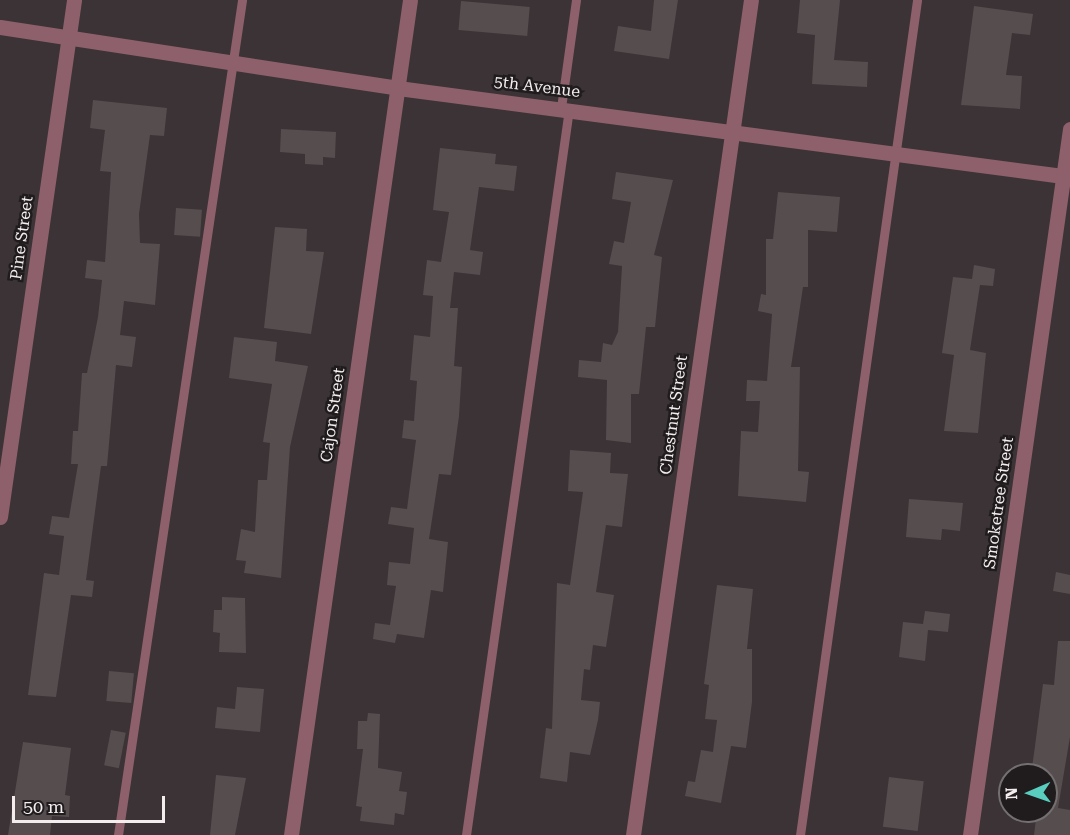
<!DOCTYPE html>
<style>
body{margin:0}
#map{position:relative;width:1070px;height:835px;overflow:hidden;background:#3b3335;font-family:"Roboto Serif",serif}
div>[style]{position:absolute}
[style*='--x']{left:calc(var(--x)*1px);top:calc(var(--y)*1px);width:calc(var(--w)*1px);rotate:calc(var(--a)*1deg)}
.building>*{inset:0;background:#564d4f;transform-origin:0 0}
.lane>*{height:9px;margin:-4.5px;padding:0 4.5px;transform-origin:4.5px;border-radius:4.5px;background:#8e606b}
.street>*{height:15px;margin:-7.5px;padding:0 7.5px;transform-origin:7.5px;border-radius:7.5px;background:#8e606b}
span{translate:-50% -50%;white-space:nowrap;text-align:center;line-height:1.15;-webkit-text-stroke:5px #201c1d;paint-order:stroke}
.street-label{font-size:16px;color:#f3edee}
.north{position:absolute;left:998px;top:763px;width:60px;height:60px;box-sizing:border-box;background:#201c1d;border:2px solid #747071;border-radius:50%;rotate:268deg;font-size:16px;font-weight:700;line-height:24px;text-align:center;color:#f3edee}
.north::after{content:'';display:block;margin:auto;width:21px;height:27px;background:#59cebf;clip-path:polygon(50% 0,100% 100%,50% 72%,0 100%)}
.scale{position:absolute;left:12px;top:796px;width:153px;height:27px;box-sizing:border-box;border:3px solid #f3edee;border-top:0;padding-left:8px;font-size:18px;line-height:21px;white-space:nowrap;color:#f3edee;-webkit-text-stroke:4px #201c1d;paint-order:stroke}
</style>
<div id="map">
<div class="building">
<i style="clip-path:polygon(654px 0,678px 0,669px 59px,614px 51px,618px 26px,651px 31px)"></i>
<i style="clip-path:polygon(800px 0,840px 0,834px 60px,868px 62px,867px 87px,812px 84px,815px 35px,797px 33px)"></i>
<i style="left:461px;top:1px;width:69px;height:29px;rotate:5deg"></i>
<i style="clip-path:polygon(974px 6px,1033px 14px,1030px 35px,1012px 33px,1006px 75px,1022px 76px,1020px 109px,961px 105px)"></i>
<i style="clip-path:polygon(93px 100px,167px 108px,164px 136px,150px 135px,139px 214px,140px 243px,160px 244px,155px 305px,124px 301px,120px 335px,136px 337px,132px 367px,116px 365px,107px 466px,101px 466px,86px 580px,94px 581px,92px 597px,71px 595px,56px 697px,28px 695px,44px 573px,59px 575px,64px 536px,49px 534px,52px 516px,69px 518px,78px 464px,71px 464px,73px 431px,78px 431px,82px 373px,87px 373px,98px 317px,102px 280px,85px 278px,87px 260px,105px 262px,111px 172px,100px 171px,105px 130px,90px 128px)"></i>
<i style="clip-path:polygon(281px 129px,336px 132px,335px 158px,323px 157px,323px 165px,305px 164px,305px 154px,280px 152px)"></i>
<i style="clip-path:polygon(440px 148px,496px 154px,495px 164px,517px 166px,514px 191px,479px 187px,470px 250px,483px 252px,480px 275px,454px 272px,450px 308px,458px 308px,454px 366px,462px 367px,459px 416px,451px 475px,439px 474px,429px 539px,448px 542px,443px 592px,431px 590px,424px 638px,397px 634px,395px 643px,373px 639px,375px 623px,390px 625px,396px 586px,387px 585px,389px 562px,410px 564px,414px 528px,388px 524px,391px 507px,407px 509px,416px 440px,402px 438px,404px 420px,414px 421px,417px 381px,410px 380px,414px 335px,430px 337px,433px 296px,423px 295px,427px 260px,441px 262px,449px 212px,433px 210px)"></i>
<i style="clip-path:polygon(616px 172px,673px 180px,654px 255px,662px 257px,655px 327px,646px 327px,639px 394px,631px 394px,631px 443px,606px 440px,607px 380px,578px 377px,579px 360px,601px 362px,603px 343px,612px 345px,618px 332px,622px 266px,609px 264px,614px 241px,624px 243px,631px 202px,612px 199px)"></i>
<i style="clip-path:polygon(778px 192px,840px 197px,837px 232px,808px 230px,808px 287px,803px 287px,791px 367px,800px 367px,798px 471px,809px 472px,806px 502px,738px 496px,741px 431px,758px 432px,760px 401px,746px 401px,747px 380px,767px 381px,772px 314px,758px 311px,761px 294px,766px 295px,766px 239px,773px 239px)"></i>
<i style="left:176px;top:208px;width:26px;height:27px;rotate:4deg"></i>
<i style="clip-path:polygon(275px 227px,307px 229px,306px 251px,324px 252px,311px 334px,264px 328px)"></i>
<i style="clip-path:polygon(974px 265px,995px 269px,993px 286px,980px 285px,970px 350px,986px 353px,978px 433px,944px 431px,954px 355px,942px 353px,953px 277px,972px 279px)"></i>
<i style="clip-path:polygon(234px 337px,277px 342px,275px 361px,308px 366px,290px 447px,281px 578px,244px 573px,246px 561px,236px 560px,241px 529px,255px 532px,258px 480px,267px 480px,270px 443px,263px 442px,272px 384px,229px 378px)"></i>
<i style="clip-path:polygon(570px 450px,611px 453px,610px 473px,628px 474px,622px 527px,606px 525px,596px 592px,614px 595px,606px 647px,593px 645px,590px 670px,584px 669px,581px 700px,600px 702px,598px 720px,590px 755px,570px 752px,567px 782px,540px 778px,546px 728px,552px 729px,557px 583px,570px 585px,583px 492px,568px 491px)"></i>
<i style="clip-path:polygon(909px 499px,963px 503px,960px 531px,942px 529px,941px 540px,906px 537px)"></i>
<i style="clip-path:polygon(1056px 572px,1070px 575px,1070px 594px,1053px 591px)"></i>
<i style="clip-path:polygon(717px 585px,753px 589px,747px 649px,752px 649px,752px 702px,746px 748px,731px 746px,721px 803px,685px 796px,688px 781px,695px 782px,701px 750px,713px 752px,717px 720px,705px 719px,709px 685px,704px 684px)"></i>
<i style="clip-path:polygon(222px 597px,245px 598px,246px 653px,219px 652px,220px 633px,213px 632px,214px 610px,222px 610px)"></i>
<i style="clip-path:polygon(925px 611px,950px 614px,948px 632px,928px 630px,925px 661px,899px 657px,903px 622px,923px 624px)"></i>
<i style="clip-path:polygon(1058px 641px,1070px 641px,1070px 737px,1058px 808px,1070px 810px,1070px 835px,1034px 835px,1037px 811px,1046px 811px,1046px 775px,1031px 775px,1035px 746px,1043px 684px,1054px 685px)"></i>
<i style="left:109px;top:671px;width:25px;height:30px;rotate:5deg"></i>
<i style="clip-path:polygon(237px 687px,264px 689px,260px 732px,215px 728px,217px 707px,235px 709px)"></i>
<i style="clip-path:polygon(368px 713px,380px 714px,378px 768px,402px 772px,399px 791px,407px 792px,404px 815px,395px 813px,394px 825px,360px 821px,362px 807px,356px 806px,363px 749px,357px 749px,358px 721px,367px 721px)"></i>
<i style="left:111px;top:730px;width:15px;height:36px;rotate:11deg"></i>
<i style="clip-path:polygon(23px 742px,71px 748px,65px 795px,70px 796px,69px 817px,52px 816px,50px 835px,8px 835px)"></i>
<i style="clip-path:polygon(216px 775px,246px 778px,235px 835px,210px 835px)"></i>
<i style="left:889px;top:777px;width:35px;height:50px;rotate:7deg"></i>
</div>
<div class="lane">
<i style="--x:561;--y:108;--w:109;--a:-82.1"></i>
<i style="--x:118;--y:835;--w:844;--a:-81.55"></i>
<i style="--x:466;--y:835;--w:733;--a:-81.93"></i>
<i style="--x:800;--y:835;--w:843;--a:-82.02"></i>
</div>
<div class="street">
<i style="--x:0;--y:27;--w:403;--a:8.7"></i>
<i style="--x:398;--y:88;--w:678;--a:7.54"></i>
<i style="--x:0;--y:517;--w:522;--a:-81.85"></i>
<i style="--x:291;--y:835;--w:843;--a:-81.89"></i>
<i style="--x:633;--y:835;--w:843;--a:-81.96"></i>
<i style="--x:970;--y:835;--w:713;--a:-81.94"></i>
</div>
<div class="street-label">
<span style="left:537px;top:87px;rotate:7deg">5th Avenue</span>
<span style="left:22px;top:238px;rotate:-82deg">Pine Street</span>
<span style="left:333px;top:415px;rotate:-82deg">Cajon Street</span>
<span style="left:674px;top:415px;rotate:-82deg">Chestnut Street</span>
<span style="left:999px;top:503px;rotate:-82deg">Smoketree Street</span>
</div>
<div class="north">N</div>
<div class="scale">50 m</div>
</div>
